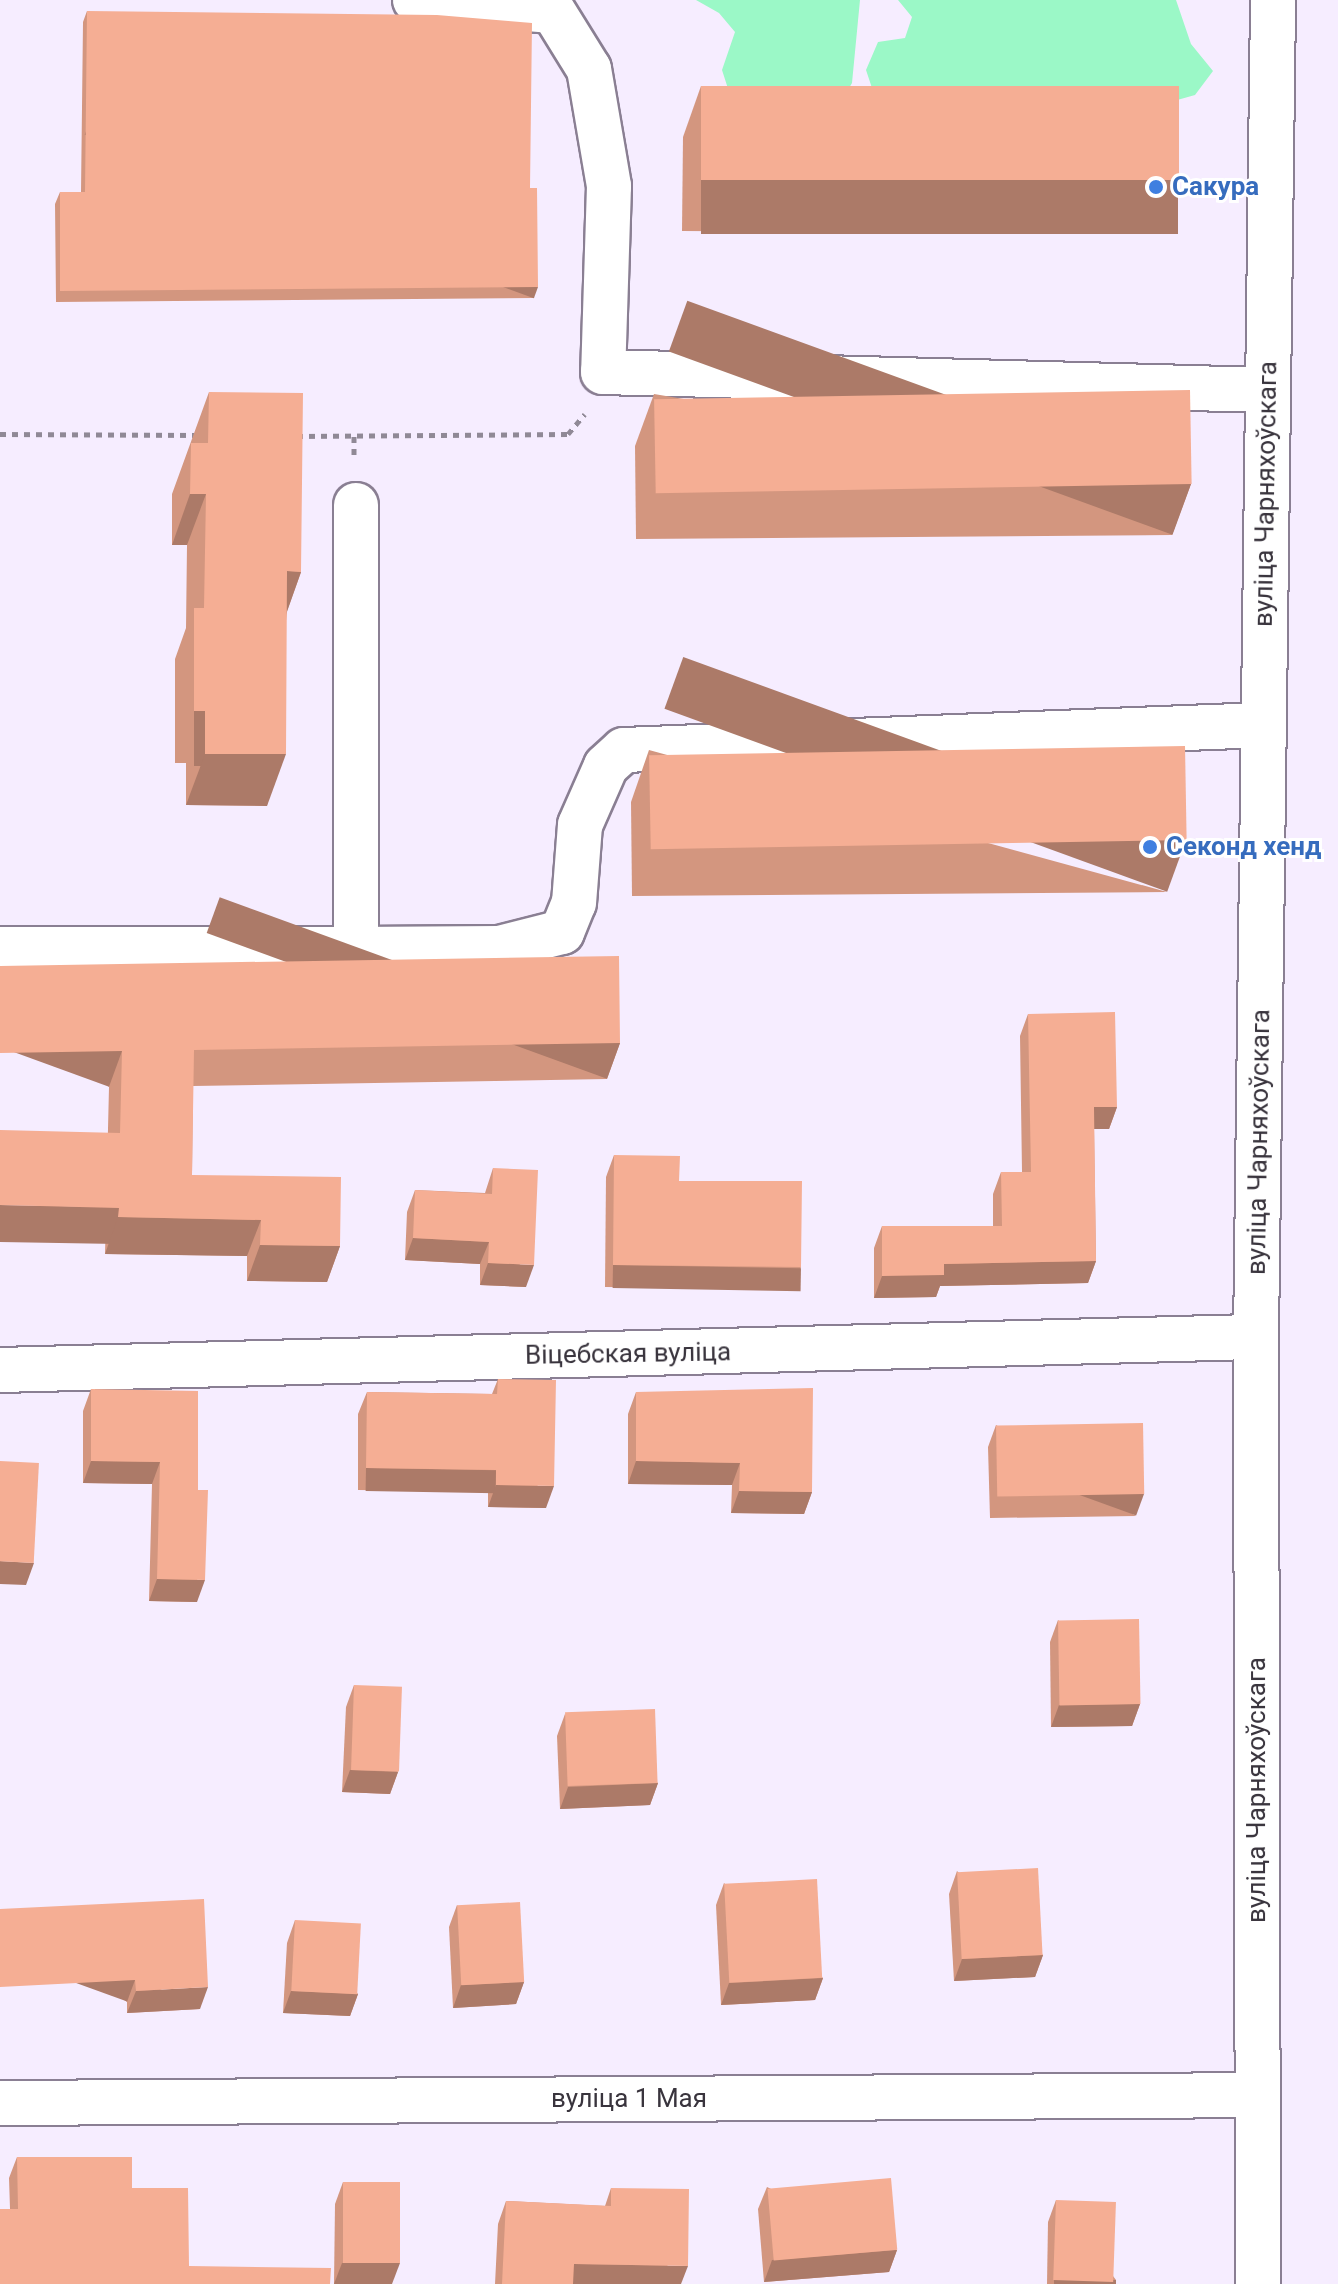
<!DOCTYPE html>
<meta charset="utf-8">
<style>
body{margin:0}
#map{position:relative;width:1338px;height:2284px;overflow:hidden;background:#f6edff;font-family:Roboto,sans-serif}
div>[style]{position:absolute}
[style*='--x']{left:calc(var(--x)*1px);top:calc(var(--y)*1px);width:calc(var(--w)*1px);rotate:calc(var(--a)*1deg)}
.green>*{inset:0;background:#9bf8c7}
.path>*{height:5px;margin-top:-2.5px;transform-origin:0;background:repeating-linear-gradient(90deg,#908996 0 6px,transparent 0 12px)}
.roads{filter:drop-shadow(2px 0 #8a7f93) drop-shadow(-2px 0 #8a7f93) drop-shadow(0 2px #8a7f93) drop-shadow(0 -2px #8a7f93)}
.minor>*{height:44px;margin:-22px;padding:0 22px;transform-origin:22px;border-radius:22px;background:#fff}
.wall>*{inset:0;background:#d3967f}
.shaded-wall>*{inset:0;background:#ac7a68;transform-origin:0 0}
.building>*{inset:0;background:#f5ae94;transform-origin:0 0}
.dots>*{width:22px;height:22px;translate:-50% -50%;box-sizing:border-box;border:4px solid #fff;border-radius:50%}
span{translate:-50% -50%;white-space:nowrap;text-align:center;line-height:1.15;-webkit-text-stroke:6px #fff;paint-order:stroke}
.shop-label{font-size:26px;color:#366cbe;font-weight:700}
.left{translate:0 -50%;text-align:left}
.street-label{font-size:26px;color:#39343d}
</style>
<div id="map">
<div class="green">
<i style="clip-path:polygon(696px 0,860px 0,852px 83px,835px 112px,731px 98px,722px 70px,735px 32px,719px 13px)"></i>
<i style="clip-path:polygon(898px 0,1176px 0,1191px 44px,1213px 71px,1195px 95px,1163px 104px,874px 94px,866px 70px,878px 42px,905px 38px,912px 17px)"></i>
</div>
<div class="path">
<i style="--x:0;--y:434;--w:199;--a:0.3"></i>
<i style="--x:297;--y:436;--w:271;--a:-0.4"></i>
<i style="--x:568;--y:434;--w:26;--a:-50"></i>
<i style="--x:354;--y:436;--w:23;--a:90"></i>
</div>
<div class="roads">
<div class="minor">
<i style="--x:415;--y:0;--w:138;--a:4.6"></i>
<i style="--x:553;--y:11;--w:68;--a:58.2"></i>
<i style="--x:589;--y:69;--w:119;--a:80.3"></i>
<i style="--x:609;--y:186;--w:186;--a:91.8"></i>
<i style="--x:603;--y:372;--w:663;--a:1.56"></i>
<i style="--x:0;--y:949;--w:356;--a:0"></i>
<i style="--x:356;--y:949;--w:444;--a:-90"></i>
<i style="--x:356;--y:949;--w:143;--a:-0.4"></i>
<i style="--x:499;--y:948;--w:65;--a:-14.3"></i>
<i style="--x:562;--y:932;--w:31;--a:-68"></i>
<i style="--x:574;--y:903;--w:78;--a:-85.6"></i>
<i style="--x:580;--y:825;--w:64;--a:-66.2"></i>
<i style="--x:606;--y:766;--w:24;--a:-42"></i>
<i style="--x:624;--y:750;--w:639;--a:-2.24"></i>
<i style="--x:0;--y:1370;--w:1256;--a:-1.51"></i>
<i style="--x:0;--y:2103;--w:1258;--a:-0.36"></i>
<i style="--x:1258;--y:2284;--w:947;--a:-90.12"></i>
<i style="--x:1256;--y:1337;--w:1337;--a:-89.27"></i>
</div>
</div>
<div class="wall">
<i style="clip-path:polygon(87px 11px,530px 188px,534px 298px,56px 302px,55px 204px,60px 192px,81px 192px,83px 22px)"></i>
<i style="clip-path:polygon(701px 86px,1178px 183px,1159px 234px,682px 231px,683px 137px)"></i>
<i style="clip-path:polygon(209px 392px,301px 572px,287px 611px,267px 806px,186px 805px,186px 763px,175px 763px,175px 659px,186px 628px,187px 545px,172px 545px,172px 494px)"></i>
<i style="clip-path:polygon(654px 394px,1191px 484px,1172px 535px,636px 539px,635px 446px)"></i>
<i style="clip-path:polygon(649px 750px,1167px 892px,632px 896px,631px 802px)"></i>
<i style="clip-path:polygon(0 966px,620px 1043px,607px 1079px,193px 1086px,192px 1175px,340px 1246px,327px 1282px,247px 1281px,247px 1256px,105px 1254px,109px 1087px)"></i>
<i style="clip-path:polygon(1028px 1014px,1117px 1107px,1109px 1129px,1094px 1129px,1096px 1261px,1088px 1283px,940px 1286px,936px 1297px,874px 1298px,874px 1248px,882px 1226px,993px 1226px,993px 1194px,1001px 1172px,1022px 1172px,1020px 1036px)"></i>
<i style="clip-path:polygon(614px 1155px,679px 1181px,801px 1267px,793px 1289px,605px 1287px,606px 1177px)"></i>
<i style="clip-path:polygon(493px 1168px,526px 1287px,480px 1285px,480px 1264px,405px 1260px,407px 1212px,415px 1190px,485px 1193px)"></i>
<i style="clip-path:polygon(498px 1379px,546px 1508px,488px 1507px,488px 1492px,358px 1490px,358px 1414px,367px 1392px,492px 1394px)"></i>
<i style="clip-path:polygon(91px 1389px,198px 1490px,197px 1602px,149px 1601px,152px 1484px,83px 1483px,83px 1411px)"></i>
<i style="clip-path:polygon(636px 1392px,812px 1492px,804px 1514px,731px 1513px,732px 1485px,628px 1484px,628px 1414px)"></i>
<i style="clip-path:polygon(996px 1425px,1136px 1516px,990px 1518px,988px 1447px)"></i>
<i style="clip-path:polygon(1058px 1620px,1140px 1704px,1132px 1726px,1051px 1727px,1050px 1642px)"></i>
<i style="clip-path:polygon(354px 1685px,398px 1772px,390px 1794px,342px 1792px,346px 1707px)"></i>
<i style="clip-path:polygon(565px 1714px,658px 1783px,650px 1805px,560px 1809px,557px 1736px)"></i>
<i style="clip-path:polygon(957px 1871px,1043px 1955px,1035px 1977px,954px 1981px,949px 1894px)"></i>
<i style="clip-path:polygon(724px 1883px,823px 1978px,815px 2000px,721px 2005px,716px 1905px)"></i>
<i style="clip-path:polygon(457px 1905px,524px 1982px,516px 2004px,453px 2008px,449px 1927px)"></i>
<i style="clip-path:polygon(0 1909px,200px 2009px,127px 2013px,127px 2002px)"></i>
<i style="clip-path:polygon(295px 1920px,358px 1994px,350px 2016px,283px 2013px,287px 1943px)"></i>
<i style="clip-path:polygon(17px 2157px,132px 2157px,0 2284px,10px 2209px,9px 2178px)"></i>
<i style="clip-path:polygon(343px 2182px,392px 2284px,334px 2284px,335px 2204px)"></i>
<i style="clip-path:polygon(767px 2187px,897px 2250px,889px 2272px,764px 2282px,758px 2209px)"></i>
<i style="clip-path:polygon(611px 2188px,681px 2284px,495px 2284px,498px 2224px,506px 2201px,605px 2206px)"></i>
<i style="clip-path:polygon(1056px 2200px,1116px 2280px,1115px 2284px,1047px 2284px,1048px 2222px)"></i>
</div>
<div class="shaded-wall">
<i style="left:701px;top:180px;width:477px;height:54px"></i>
<i style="left:538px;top:287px;width:12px;height:478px;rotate:110deg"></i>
<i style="left:1191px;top:484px;width:54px;height:536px;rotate:110deg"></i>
<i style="clip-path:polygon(190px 494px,206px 494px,187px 545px,172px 545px)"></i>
<i style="clip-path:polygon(287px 571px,301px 572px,283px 623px)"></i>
<i style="left:194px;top:711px;width:11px;height:55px"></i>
<i style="clip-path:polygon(205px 754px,286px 754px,267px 806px,186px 805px)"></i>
<i style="left:1186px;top:840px;width:55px;height:535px;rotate:110deg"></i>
<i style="left:620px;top:1043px;width:38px;height:426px;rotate:110deg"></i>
<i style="left:122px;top:1051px;width:38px;height:122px;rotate:110deg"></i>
<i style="clip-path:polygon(1094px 1107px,1117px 1107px,1109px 1129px,1086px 1129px)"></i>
<i style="left:0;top:1205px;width:119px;height:37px;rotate:1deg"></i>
<i style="clip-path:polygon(118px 1217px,261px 1220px,247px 1256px,105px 1254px)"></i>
<i style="clip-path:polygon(413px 1238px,489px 1242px,480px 1264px,405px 1260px)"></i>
<i style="clip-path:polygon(260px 1245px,340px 1246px,327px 1282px,247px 1281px)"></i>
<i style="clip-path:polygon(1096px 1261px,1088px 1283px,940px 1286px,936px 1297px,874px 1298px,882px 1276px,944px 1264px)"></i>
<i style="clip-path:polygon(488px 1263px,534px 1265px,526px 1287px,480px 1285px)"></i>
<i style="left:613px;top:1265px;width:188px;height:23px;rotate:1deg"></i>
<i style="clip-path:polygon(91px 1461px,160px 1462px,152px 1484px,83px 1483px)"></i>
<i style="clip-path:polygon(636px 1461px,740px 1463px,732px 1485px,628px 1484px)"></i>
<i style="left:366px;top:1468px;width:130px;height:23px;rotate:1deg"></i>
<i style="clip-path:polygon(496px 1485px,554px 1486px,546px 1508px,488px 1507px)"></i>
<i style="clip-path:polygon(739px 1491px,812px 1492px,804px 1514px,731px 1513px)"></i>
<i style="left:1144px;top:1494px;width:23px;height:146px;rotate:110deg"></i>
<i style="clip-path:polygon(0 1561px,34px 1563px,26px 1585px,0 1584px)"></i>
<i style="clip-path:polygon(157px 1579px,205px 1580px,197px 1602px,149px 1601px)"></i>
<i style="clip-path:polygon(1140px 1704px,1132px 1726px,1051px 1727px,1059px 1705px)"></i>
<i style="clip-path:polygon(350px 1770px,398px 1772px,390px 1794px,342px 1792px)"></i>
<i style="clip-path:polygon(658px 1783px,650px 1805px,560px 1809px,568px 1787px)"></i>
<i style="clip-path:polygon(1043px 1955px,1035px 1977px,954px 1981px,962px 1959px)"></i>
<i style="clip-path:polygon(823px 1978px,815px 2000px,721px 2005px,729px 1983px)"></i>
<i style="left:135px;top:1980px;width:23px;height:135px;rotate:110deg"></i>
<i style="clip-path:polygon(524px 1982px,516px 2004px,453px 2008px,461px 1985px)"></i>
<i style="clip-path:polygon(208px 1987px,200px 2009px,127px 2013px,136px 1991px)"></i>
<i style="clip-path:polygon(291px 1991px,358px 1994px,350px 2016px,283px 2013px)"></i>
<i style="clip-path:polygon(897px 2250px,889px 2272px,764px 2282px,772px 2260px)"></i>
<i style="clip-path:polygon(342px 2263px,400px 2263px,392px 2284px,334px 2284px)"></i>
<i style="clip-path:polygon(574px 2264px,688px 2266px,681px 2284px,566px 2284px)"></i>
<i style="left:1054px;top:2280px;width:62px;height:4px"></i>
</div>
<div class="building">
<i style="clip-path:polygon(87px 11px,437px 15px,532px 23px,530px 188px,537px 188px,538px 287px,60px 291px,60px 192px,85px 192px)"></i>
<i style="left:701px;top:86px;width:478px;height:94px"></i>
<i style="left:1190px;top:390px;width:94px;height:536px;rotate:89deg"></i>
<i style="clip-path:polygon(209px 392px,303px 393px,301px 572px,287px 571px,286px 754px,205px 754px,205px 711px,194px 711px,194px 608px,204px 608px,206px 494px,190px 494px,191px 443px,208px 443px)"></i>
<i style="left:1185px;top:746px;width:94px;height:536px;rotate:89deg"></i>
<i style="clip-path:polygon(619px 956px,620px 1043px,194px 1050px,192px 1175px,341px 1177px,340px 1246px,260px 1245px,261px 1220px,118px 1217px,119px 1208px,0 1205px,0 1130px,120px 1133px,122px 1051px,0 1053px,0 966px)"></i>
<i style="clip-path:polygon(1115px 1012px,1117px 1107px,1094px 1107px,1096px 1261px,944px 1264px,944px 1275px,882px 1276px,882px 1226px,1002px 1226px,1001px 1172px,1031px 1172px,1028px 1014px)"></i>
<i style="clip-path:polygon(614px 1155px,680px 1156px,679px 1181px,802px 1181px,801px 1267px,613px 1265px)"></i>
<i style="clip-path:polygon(493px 1168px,538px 1170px,534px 1265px,488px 1263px,489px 1242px,413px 1238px,415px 1190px,492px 1194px)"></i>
<i style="clip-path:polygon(498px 1379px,556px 1380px,554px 1486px,496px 1485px,496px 1470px,366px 1468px,367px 1392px,497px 1394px)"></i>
<i style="clip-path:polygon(813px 1388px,812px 1492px,739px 1491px,740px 1463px,636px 1461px,636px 1392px)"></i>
<i style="clip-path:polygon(91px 1389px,198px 1391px,198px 1490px,208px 1490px,205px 1580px,157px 1579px,160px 1462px,91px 1461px)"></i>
<i style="left:1143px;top:1423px;width:71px;height:147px;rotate:89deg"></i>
<i style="left:0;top:1461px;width:39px;height:100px;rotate:3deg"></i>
<i style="left:1139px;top:1619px;width:85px;height:81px;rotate:89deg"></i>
<i style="left:354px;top:1685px;width:48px;height:85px;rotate:2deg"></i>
<i style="left:655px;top:1709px;width:74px;height:90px;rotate:88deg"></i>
<i style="left:1038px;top:1868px;width:87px;height:81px;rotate:87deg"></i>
<i style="left:817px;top:1879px;width:99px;height:93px;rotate:87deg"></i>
<i style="clip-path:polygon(204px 1899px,208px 1987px,136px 1991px,135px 1980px,0 1987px,0 1909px)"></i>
<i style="left:520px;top:1902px;width:80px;height:63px;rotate:87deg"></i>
<i style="left:295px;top:1920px;width:66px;height:71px;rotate:3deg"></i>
<i style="clip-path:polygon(17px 2157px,132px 2157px,132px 2188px,188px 2188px,189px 2266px,331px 2268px,330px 2284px,0 2284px,0 2209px,18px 2209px)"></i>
<i style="left:891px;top:2178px;width:72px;height:124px;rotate:85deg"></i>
<i style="left:343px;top:2182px;width:57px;height:81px"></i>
<i style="clip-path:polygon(611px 2188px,689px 2189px,688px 2266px,574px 2264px,573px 2284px,502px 2284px,506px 2201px,611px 2206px)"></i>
<i style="left:1056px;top:2200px;width:60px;height:80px;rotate:2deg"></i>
</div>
<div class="dots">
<i style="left:1156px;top:187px;background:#3f7fe0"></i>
<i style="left:1150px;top:847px;background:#3f7fe0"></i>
</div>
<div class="shop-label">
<span class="left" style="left:1172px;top:187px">Сакура</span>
<span class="left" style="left:1166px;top:847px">Секонд хенд</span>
</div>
<div class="street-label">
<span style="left:1266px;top:494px;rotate:-89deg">вуліца Чарняхоўскага</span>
<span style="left:1259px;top:1142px;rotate:-89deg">вуліца Чарняхоўскага</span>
<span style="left:628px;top:1354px;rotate:-1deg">Віцебская вуліца</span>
<span style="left:1257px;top:1790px;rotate:-90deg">вуліца Чарняхоўскага</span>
<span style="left:629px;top:2099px">вуліца 1 Мая</span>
</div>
</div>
